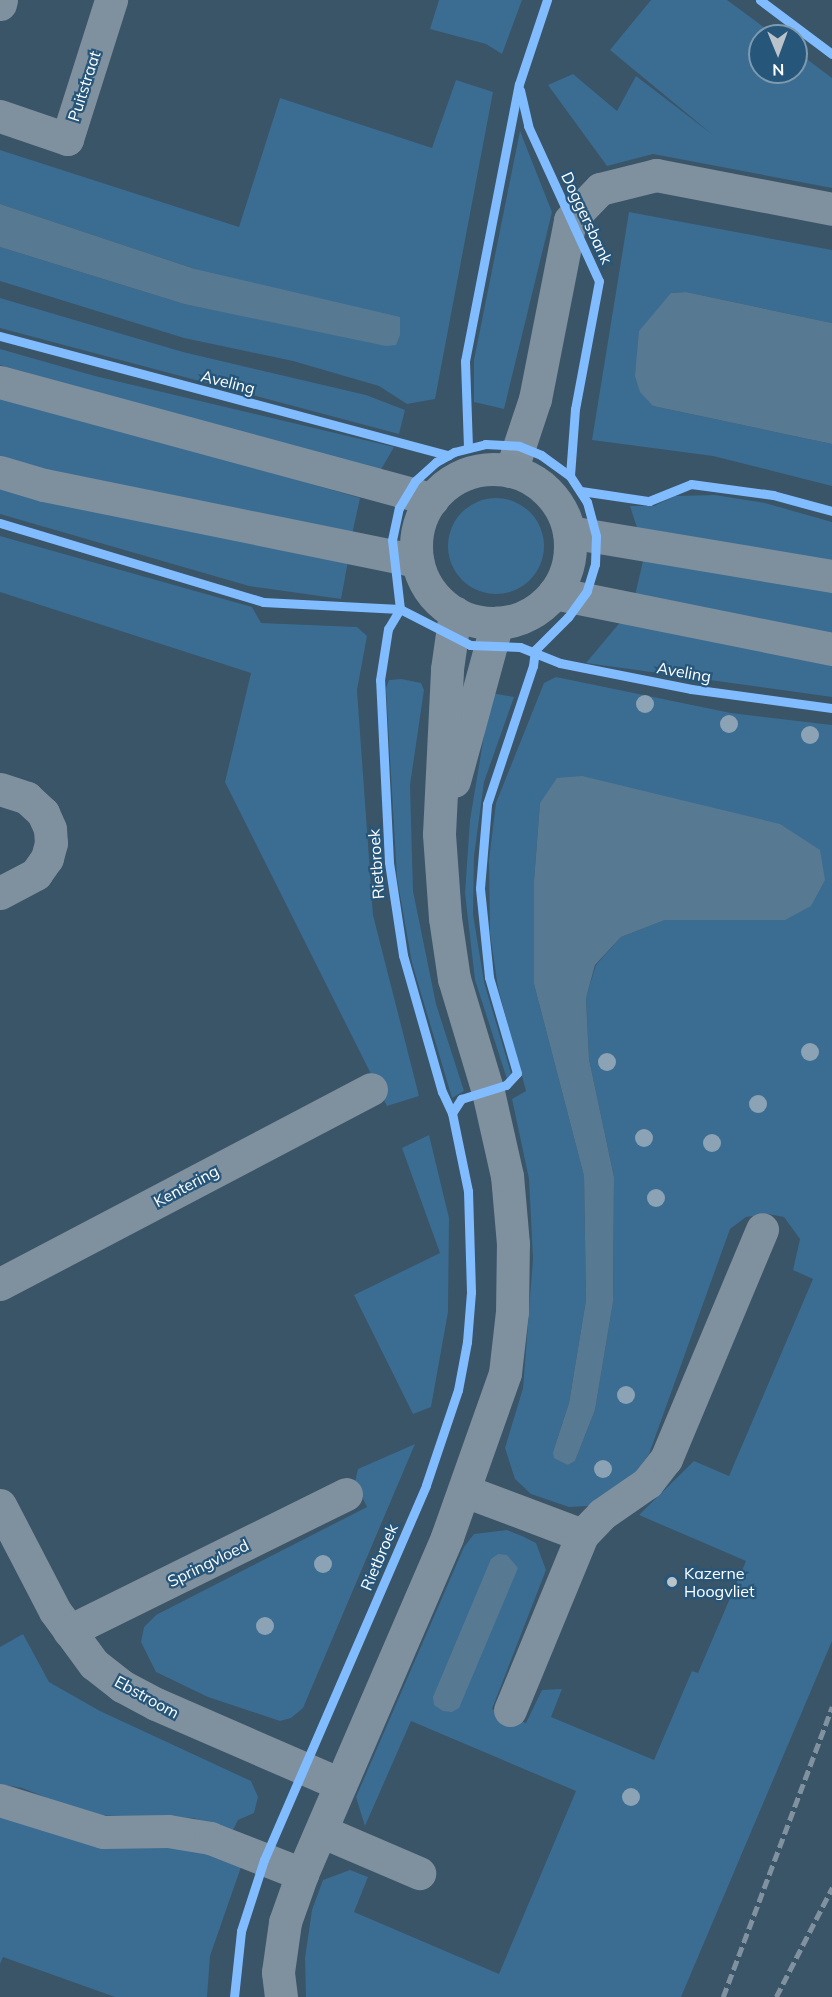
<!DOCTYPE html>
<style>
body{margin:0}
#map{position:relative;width:832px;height:1997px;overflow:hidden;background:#3a5468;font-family:Mulish,sans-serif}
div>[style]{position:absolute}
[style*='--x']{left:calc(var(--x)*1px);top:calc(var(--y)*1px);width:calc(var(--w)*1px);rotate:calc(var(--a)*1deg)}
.green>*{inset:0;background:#3b6c92}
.round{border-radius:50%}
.water>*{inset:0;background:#587992}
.minor>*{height:33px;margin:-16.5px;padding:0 16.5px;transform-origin:16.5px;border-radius:16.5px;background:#7f909f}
.major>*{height:33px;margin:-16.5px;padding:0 16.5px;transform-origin:16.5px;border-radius:16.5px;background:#7e909e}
.major>.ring{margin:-16.5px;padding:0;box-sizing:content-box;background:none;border:33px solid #7e909e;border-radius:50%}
.rail>*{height:4.5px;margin-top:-2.25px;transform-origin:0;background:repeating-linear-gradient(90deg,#80919f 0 10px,transparent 0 14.5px)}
.cycleway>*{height:9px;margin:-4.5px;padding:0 4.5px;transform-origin:4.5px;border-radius:4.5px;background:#80bcff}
.trees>*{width:18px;height:18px;margin:-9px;border-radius:50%;background:#8ba3b4}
.dots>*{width:16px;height:16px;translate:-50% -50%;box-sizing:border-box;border:3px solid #27567b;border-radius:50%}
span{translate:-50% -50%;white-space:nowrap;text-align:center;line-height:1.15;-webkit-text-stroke:4.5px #27567b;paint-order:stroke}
.street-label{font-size:16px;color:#fff}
.poi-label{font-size:16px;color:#fff}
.left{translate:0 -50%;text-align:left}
.north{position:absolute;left:748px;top:24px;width:60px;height:60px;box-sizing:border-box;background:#27567b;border:2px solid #7d9ab0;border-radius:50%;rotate:179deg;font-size:16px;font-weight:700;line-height:24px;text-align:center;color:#fff}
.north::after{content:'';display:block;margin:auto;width:21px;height:27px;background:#bac3ca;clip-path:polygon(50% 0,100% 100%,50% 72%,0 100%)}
</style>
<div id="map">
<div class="green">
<i style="clip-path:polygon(439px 0,522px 0,502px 54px,486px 44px,430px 29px)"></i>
<i style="clip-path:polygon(651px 0,727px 0,776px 36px,760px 36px,760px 72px,796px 72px,796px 51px,832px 78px,832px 188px,653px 154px,607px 166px,548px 85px,573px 74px,617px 111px,636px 76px,713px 135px,610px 50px)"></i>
<i style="clip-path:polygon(456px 80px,493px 92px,435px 399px,407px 404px,379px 386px,293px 361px,184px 338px,0 281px,0 247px,184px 304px,396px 345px,195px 269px,0 204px,0 150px,239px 227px,280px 98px,432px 148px)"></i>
<i style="clip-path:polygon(520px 131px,552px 212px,504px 409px,474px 402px,474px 360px)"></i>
<i style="clip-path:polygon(629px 212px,832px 250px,832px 323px,686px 292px,671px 293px,653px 406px,832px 444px,832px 486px,713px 456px,592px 440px)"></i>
<i style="clip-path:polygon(0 298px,183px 352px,366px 395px,405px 410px,399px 434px,0 328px)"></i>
<i style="clip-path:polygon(0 349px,95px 376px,394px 447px,379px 473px,0 365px)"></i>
<i style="clip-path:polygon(0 394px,360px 498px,352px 535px,72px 476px,0 457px)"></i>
<i style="clip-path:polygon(0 486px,349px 556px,341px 599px,249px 586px,0 514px)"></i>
<i style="clip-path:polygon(715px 495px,765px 503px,832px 522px,832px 564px,639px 534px,630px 506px,654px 506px,675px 496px)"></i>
<i class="round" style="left:448px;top:498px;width:96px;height:96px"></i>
<i style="clip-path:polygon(0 536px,252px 607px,261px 623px,357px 627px,367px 636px,357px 690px,373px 915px,419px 1096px,387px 1106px,225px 782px,251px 673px,0 592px)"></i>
<i style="clip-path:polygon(644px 557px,832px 590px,832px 635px,635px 595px)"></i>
<i style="clip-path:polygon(622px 620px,832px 663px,832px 697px,586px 663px)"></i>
<i style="clip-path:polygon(evenodd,556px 677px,731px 713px,832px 725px,832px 1641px,681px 1997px,306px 1997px,305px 1958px,312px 1910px,323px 1880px,350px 1870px,368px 1877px,354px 1912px,499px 1974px,576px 1791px,411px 1721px,365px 1826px,356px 1797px,464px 1547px,474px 1534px,507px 1530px,522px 1536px,536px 1543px,546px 1570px,492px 1709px,526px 1723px,542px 1690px,562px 1689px,551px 1717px,654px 1760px,692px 1671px,698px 1673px,746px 1561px,639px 1515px,694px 1461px,729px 1476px,813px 1279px,793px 1270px,800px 1239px,784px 1217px,768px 1214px,746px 1217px,730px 1229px,649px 1454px,632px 1478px,588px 1506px,569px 1507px,531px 1494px,515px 1479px,505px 1448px,523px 1388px,533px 1259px,529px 1179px,512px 1099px,526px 1091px,498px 988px,490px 933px,489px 860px,496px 803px,544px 683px,556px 677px,540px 803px,785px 920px,665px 920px,621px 937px,596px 965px,586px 997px,589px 1059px,614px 1177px,613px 1302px,595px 1410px,575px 1461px,568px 1465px,553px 1452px,569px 1403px,586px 1300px,584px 1176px,534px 984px,534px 881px,540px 803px)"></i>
<i style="clip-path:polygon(401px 679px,421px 683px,424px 690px,410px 785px,413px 891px,436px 1004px,464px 1091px,452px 1098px,412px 963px,397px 878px,386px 688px,389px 680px)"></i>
<i style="clip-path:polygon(491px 693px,514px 697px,484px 782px,474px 856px,473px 914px,484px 982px,511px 1073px,507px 1079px,475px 980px,465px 893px,470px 820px)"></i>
<i style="clip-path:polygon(429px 1135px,449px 1218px,448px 1312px,431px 1407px,413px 1414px,354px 1295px,440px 1253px,402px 1148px)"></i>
<i style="clip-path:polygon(415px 1444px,303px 1708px,291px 1718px,280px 1721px,208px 1697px,156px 1672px,141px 1642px,144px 1627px,156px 1615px,367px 1507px,355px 1482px,358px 1469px)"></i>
<i style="clip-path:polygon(23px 1634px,49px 1682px,100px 1711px,251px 1781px,258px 1797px,254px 1813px,238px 1820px,233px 1830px,193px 1818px,90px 1815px,22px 1788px,0 1784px,0 1647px)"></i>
<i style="clip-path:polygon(0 1815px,185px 1844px,241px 1867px,210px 1956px,207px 1997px,115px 1997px,3px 1957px,0 1964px)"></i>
</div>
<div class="water">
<i style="clip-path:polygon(0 204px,195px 269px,400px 317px,400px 335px,396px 345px,386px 346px,184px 304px,0 247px)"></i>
<i style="clip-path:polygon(686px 292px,832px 323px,832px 444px,653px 406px,640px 392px,635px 376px,639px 331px,671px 293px)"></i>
<i style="clip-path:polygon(582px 776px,780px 824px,820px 850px,825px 880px,811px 906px,785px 920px,665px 920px,621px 937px,595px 965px,586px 998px,589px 1059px,614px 1177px,613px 1302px,595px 1410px,575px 1461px,568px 1465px,554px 1458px,553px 1452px,569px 1403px,586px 1300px,584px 1176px,534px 984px,534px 881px,540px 803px,557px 778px)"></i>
<i style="clip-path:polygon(498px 1554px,507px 1555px,518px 1568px,459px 1708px,452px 1712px,443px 1711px,434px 1705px,433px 1697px,491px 1559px)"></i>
</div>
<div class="minor">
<i style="--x:0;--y:4;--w:4;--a:-76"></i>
<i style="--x:0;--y:116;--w:71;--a:18.9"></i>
<i style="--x:67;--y:139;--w:146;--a:-72.4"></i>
<i style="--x:511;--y:471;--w:76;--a:-71.6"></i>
<i style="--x:535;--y:399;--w:182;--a:-78.9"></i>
<i style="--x:570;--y:220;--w:43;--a:-45.9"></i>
<i style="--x:600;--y:189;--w:58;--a:-14"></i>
<i style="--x:656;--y:175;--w:179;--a:10.9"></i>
<i style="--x:454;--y:781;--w:164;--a:-74.8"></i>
<i style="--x:0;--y:789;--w:28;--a:18"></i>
<i style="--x:27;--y:798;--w:22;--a:43"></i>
<i style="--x:43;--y:813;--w:17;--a:66"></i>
<i style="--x:50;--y:829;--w:14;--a:86"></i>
<i style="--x:51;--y:843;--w:16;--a:105"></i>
<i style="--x:47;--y:858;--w:19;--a:125"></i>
<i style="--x:36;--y:874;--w:41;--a:152.2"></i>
<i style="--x:0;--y:1284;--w:419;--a:-27.7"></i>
<i style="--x:465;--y:1491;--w:125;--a:20.6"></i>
<i style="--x:0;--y:1505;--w:119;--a:62.6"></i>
<i style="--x:55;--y:1611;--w:66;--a:53.7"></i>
<i style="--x:94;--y:1664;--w:36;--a:38"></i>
<i style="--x:122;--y:1686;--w:38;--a:28"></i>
<i style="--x:156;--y:1704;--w:201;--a:23.5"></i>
<i style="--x:69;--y:1631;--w:309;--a:-26.3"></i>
<i style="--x:510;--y:1710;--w:189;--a:-67.6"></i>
<i style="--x:582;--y:1535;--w:29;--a:-46"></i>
<i style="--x:602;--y:1514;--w:55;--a:-34.6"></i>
<i style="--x:647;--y:1483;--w:31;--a:-52"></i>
<i style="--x:666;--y:1459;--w:249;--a:-67.3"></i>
<i style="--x:0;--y:1800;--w:108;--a:17.3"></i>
<i style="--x:103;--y:1832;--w:65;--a:-0.9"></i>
<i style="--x:168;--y:1831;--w:43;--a:9.5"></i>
<i style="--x:210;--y:1838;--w:99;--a:21.4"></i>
<i style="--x:321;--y:1831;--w:107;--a:23.2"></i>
<i style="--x:281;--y:1997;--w:25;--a:-97"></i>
<i style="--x:278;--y:1972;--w:50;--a:-82"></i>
<i style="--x:285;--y:1922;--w:51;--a:-70.5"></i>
<i style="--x:302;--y:1874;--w:367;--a:-66.7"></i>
<i style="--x:447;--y:1537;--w:174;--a:-70.5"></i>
<i style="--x:505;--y:1373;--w:61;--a:-83.5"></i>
<i style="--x:512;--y:1312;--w:68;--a:-89.2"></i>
<i style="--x:513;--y:1244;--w:68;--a:-95"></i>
<i style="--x:507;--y:1176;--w:86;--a:-102.7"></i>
<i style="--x:488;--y:1092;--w:118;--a:-106.7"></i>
<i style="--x:454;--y:979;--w:62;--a:-98.4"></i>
<i style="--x:445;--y:918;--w:84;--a:-94.1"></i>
<i style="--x:439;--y:834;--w:165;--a:-87.2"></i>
<i style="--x:447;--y:669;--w:57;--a:-81.9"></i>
</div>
<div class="major">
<i style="--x:0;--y:382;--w:448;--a:15.2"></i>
<i class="ring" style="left:416px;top:469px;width:121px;height:121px"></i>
<i style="--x:0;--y:472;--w:46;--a:16.5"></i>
<i style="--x:44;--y:485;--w:381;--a:11.5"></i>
<i style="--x:569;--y:532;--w:267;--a:9.5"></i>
<i style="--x:554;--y:593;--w:284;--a:11.4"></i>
</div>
<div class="rail">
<i style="--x:723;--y:1997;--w:310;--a:-69.4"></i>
<i style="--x:776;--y:1997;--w:123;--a:-62.8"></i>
</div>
<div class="cycleway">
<i style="--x:760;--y:0;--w:90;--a:36.9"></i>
<i style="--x:520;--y:90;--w:37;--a:77"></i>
<i style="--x:528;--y:126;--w:170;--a:65.4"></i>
<i style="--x:599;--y:281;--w:130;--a:100.6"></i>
<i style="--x:575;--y:409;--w:67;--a:94.3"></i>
<i style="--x:0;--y:336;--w:464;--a:14.9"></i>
<i style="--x:468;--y:447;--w:86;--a:-92"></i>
<i style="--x:465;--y:361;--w:282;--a:-79"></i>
<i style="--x:519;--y:84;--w:89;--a:-71.6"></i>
<i style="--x:581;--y:491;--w:69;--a:8.4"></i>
<i style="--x:649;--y:501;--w:45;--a:-22"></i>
<i style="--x:691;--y:484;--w:83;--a:7.6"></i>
<i style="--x:773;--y:495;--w:61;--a:15.2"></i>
<i style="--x:0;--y:523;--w:275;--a:16.7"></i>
<i style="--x:263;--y:602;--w:137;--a:2.9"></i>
<i style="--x:400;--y:609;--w:79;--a:27.2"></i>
<i style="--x:470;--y:645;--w:50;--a:2.3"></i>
<i style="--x:520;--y:647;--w:43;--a:21.8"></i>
<i style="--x:560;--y:663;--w:134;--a:11.2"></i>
<i style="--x:691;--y:689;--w:142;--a:7.7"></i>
<i style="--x:400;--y:609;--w:69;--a:-96.6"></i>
<i style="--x:392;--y:540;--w:33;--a:-78"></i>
<i style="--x:399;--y:508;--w:31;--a:-59"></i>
<i style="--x:415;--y:481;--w:28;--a:-42"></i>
<i style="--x:436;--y:462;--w:21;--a:-29"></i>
<i style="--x:454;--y:452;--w:32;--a:-14"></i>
<i style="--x:485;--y:444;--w:34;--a:3"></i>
<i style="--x:519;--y:446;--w:24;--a:22"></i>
<i style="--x:541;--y:455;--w:36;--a:36"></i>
<i style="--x:570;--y:476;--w:31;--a:57"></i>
<i style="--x:587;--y:502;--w:35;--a:75"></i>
<i style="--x:596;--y:536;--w:28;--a:92"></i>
<i style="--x:595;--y:564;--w:28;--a:107"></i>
<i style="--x:587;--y:591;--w:32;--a:126"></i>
<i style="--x:568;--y:617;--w:47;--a:135"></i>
<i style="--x:452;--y:1113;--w:17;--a:-57"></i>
<i style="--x:461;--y:1099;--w:47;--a:-17.3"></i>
<i style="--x:506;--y:1085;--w:16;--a:-47"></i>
<i style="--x:517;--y:1073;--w:100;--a:-106.3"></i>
<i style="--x:489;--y:977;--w:89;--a:-95.8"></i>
<i style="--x:480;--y:888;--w:84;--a:-85.2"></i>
<i style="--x:487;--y:804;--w:145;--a:-71.6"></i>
<i style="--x:533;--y:666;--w:16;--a:-83"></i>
<i style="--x:234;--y:1997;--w:66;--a:-83.9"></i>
<i style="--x:241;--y:1931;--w:75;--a:-72.1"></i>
<i style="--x:264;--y:1860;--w:408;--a:-66.6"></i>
<i style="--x:426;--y:1485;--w:100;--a:-71.4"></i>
<i style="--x:458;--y:1390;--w:49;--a:-79.4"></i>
<i style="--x:467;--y:1342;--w:50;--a:-85.4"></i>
<i style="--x:471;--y:1292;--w:101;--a:-91.7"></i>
<i style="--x:468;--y:1191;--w:80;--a:-101.6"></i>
<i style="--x:452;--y:1113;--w:23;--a:-115"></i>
<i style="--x:442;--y:1092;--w:142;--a:-105.9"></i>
<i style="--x:403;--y:955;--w:94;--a:-98.6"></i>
<i style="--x:389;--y:862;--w:182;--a:-92.8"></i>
<i style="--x:380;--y:680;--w:52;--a:-81.1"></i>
<i style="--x:388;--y:629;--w:23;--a:-59"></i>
</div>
<div class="trees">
<i style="left:645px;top:704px"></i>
<i style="left:729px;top:724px"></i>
<i style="left:810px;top:735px"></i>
<i style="left:810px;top:1052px"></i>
<i style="left:607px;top:1062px"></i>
<i style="left:758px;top:1104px"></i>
<i style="left:644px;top:1138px"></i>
<i style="left:712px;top:1143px"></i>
<i style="left:656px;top:1198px"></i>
<i style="left:626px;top:1395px"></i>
<i style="left:603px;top:1469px"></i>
<i style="left:323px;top:1564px"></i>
<i style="left:265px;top:1626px"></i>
<i style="left:631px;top:1797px"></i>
</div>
<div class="dots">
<i style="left:672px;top:1582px;background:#bac3ca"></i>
</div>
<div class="street-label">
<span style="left:84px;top:86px;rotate:-72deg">Puitstraat</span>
<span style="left:587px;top:218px;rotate:65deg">Doggersbank</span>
<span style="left:228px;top:382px;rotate:14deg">Aveling</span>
<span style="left:684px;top:672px;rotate:10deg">Aveling</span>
<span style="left:376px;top:864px;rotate:-94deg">Rietbroek</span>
<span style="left:186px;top:1186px;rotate:-28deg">Kentering</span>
<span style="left:379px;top:1557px;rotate:-67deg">Rietbroek</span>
<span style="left:208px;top:1563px;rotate:-26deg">Springvloed</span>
<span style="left:147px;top:1697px;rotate:29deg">Ebstroom</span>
</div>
<div class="poi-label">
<span class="left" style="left:684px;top:1582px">Kazerne<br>Hoogvliet</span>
</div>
<div class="north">N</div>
</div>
